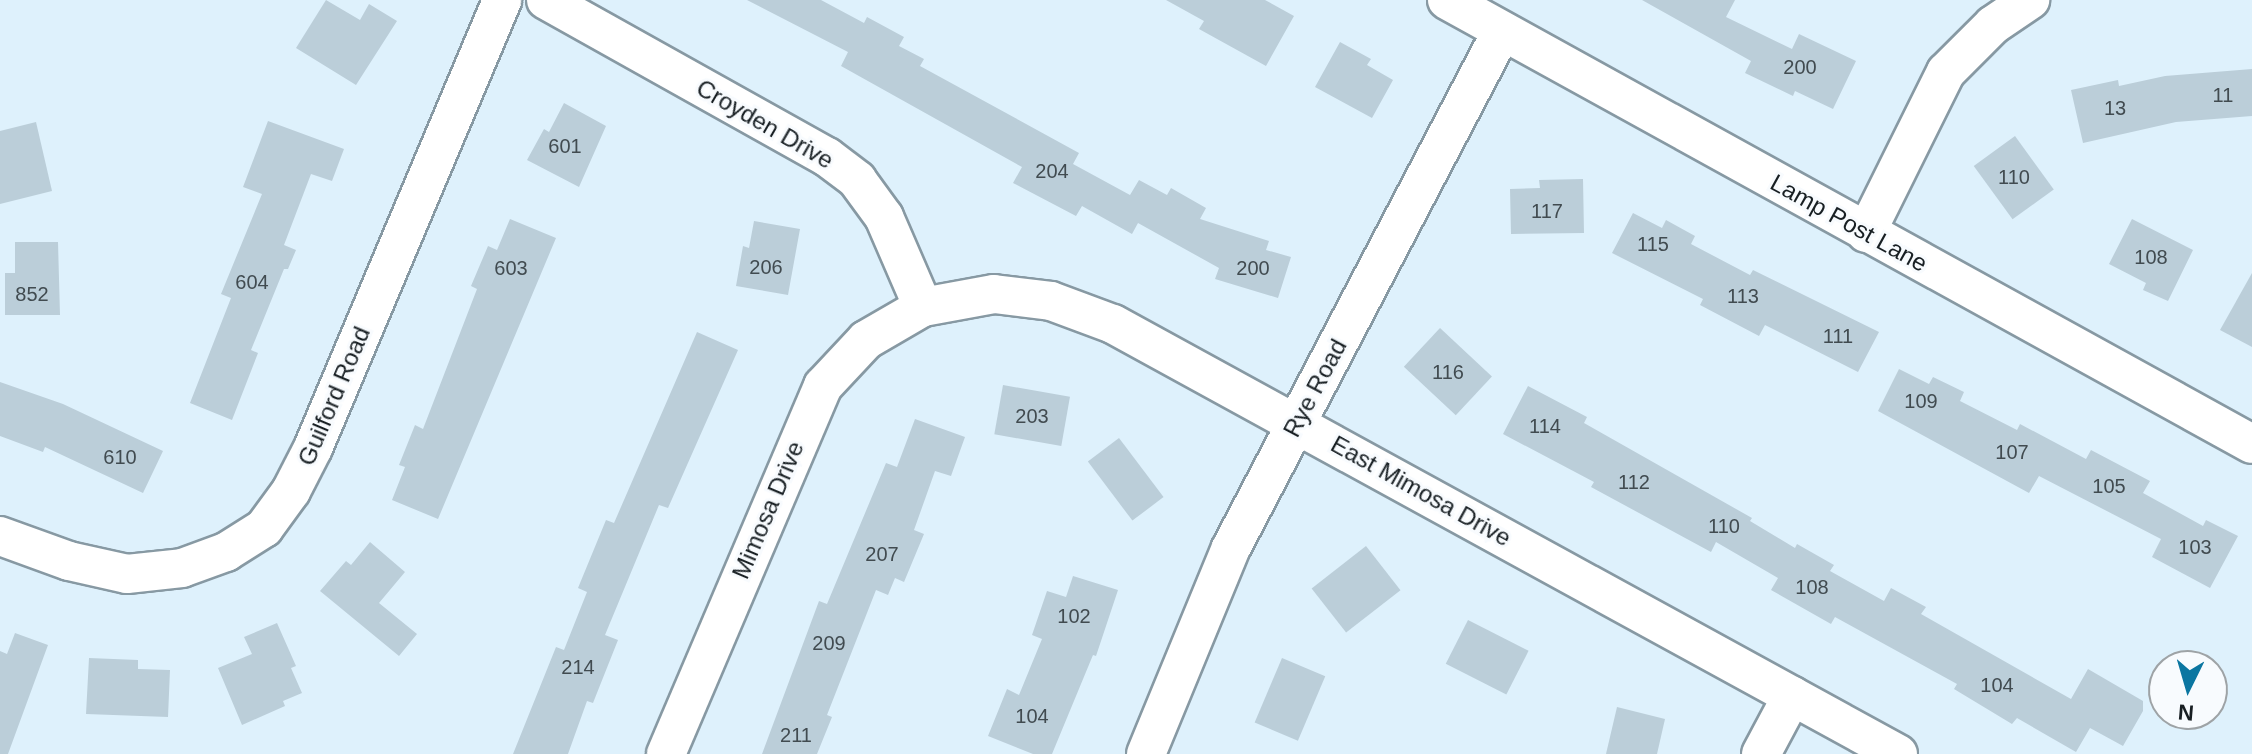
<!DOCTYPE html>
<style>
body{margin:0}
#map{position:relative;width:2252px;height:754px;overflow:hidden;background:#def1fc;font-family:Arial,sans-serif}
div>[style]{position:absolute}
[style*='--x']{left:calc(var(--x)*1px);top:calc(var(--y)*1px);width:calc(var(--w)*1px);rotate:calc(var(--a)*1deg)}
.building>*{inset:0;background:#bbced9;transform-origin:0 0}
.roads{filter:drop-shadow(2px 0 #8799a3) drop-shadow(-2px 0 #8799a3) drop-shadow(0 2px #8799a3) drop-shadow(0 -2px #8799a3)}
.minor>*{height:38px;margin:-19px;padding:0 19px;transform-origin:19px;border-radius:19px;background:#fff}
span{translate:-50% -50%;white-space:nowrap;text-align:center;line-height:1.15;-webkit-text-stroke:6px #f8fbfe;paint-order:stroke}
.number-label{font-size:20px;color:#414b50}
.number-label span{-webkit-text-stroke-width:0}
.street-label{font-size:24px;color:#181f23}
.north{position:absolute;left:2148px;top:650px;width:80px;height:80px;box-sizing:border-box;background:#f8fbfe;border:2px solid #9ea3a6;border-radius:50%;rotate:185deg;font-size:22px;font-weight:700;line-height:32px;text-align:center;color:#181f23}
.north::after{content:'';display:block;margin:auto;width:28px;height:36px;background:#0b76a1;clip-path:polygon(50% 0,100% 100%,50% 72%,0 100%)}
</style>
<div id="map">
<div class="building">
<i style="clip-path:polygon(326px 0,360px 20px,369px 4px,397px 21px,356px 85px,296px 48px)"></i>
<i style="clip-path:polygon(747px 0,821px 0,864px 23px,867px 17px,904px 37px,899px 46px,924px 59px,920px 66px,1079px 153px,1073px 164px,1130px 195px,1139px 180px,1167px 195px,1171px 188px,1206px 208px,1200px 219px,1269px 241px,1266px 250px,1291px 257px,1278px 298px,1215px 279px,1219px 268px,1138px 223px,1132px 234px,1082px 206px,1076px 216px,1013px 183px,1022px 167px,841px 66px,848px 52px)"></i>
<i style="clip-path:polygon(1166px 0,1265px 0,1294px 16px,1266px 66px,1199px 29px,1204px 21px)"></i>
<i style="clip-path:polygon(1642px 0,1735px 0,1726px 17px,1792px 49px,1799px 34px,1856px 61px,1833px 109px,1795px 91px,1793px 96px,1745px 73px,1751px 61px)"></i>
<i style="clip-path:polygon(1340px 42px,1371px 59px,1367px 65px,1393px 80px,1372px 118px,1315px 87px)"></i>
<i style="clip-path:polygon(2252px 69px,2252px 116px,2176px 122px,2083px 143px,2071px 90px,2118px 80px,2119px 86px,2165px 76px)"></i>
<i style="clip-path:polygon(564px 103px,606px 126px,579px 187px,527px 160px,544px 129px,549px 132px)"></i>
<i style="clip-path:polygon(268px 121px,344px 149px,332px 181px,311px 174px,284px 245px,296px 250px,288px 269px,284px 269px,251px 350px,258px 353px,232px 420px,190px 403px,231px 298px,221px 294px,262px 194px,243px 187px)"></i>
<i style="clip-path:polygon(36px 122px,52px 191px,0 204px,0 131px)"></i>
<i style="left:2015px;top:136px;width:66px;height:51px;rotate:54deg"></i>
<i style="clip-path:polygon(1583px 179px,1584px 233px,1511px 234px,1510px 189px,1540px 188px,1539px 180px)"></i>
<i style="clip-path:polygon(1633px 213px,1662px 228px,1666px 220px,1695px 236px,1691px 244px,1750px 275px,1753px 270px,1879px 332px,1858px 372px,1765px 325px,1759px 336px,1700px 305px,1703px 299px,1612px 253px)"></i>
<i style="clip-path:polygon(510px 219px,556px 238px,438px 519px,392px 500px,405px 467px,399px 465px,415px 425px,423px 429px,477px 289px,471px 286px,488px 246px,497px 250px)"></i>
<i style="clip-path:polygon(2132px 219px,2193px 250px,2168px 301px,2143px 290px,2146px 283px,2109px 264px)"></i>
<i style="clip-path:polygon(754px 221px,800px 229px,788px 295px,736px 286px,743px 246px,749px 248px)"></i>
<i style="clip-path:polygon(15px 242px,58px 242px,60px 315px,5px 315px,5px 273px,15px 273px)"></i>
<i style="clip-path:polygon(2252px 273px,2252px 347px,2220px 330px)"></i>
<i style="left:1440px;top:328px;width:71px;height:53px;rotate:43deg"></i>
<i style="clip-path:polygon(697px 332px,738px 350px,668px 508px,659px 505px,605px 635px,618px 640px,593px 703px,587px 701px,568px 754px,513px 754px,556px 647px,564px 650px,587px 592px,578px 588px,606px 520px,614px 523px)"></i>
<i style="clip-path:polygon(1899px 369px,1929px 384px,1933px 377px,1964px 392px,1960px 401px,2017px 430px,2020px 424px,2086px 459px,2091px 450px,2150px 481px,2143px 493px,2203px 526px,2206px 520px,2238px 536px,2210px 588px,2152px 557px,2161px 539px,2039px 476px,2029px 493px,1878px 411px)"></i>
<i style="clip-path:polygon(0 382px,63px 404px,163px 451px,143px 493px,45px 447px,43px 452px,0 436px)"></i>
<i style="left:1003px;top:385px;width:68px;height:50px;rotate:10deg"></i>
<i style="clip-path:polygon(1528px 386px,1587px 417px,1584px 423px,1752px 518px,1750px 521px,1795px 548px,1797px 544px,1834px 565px,1830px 571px,1884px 601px,1891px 588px,1926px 607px,1921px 614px,2071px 699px,2088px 669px,2143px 701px,2143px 711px,2123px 746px,2090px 728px,2076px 752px,2017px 718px,2012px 724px,1954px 689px,1957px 684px,1835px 617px,1831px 624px,1771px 590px,1778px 578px,1716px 542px,1711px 552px,1591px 487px,1594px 482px,1503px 434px)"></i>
<i style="clip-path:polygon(915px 419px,965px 437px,951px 476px,935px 471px,914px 530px,924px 534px,904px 582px,895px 578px,888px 595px,876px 590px,827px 715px,832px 717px,817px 754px,762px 754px,819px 601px,827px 604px,886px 463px,897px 467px)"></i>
<i style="left:1119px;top:438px;width:74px;height:39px;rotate:53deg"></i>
<i style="clip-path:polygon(370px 542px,405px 572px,379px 603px,417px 634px,399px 656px,320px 591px,346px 561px,351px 565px)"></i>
<i style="left:1366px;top:546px;width:56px;height:69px;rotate:52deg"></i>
<i style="clip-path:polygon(1073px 576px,1118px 590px,1096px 656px,1093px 655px,1052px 754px,1033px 754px,988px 736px,1007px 689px,1019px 695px,1042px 639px,1032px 635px,1047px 591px,1066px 597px)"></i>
<i style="left:1468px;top:620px;width:68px;height:49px;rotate:27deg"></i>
<i style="clip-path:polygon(277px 623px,296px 666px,291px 668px,302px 693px,283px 701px,285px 706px,242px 725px,218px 668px,252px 654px,244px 637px)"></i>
<i style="clip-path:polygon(15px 633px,48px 645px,8px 754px,0 754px,0 651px,7px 654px)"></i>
<i style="clip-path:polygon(89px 658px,138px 660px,138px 669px,170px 670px,168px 717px,86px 714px)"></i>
<i style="left:1282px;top:658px;width:47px;height:70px;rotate:23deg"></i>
<i style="clip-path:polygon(1617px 707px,1665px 719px,1657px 754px,1606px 754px)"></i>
</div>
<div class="roads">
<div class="minor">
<i style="--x:546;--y:0;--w:322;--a:29.2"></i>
<i style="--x:827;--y:157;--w:38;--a:37"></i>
<i style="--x:857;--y:180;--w:46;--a:53.9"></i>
<i style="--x:884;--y:217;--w:98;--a:66.6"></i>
<i style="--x:1447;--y:0;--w:919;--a:28.88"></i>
<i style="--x:1866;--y:233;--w:180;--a:-63.6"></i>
<i style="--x:1946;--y:72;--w:66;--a:-45"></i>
<i style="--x:1993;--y:25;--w:45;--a:-34"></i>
<i style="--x:0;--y:536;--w:73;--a:19.9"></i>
<i style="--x:69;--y:561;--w:59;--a:12.6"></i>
<i style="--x:127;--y:574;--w:55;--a:-6.2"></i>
<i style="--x:182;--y:568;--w:47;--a:-20"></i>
<i style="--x:226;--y:552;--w:45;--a:-32.3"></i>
<i style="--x:264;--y:528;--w:46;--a:-53.9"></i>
<i style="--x:291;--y:491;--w:48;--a:-62.9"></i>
<i style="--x:313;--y:448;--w:486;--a:-67.1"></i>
<i style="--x:666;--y:754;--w:400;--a:-66.9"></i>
<i style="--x:823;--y:386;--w:63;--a:-46.9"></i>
<i style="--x:866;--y:340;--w:66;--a:-30.1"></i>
<i style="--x:923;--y:307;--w:72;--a:-10.4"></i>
<i style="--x:994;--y:294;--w:57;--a:7"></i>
<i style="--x:1051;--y:301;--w:66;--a:20.4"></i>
<i style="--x:1113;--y:324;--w:895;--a:28.71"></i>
<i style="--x:1146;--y:754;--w:223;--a:-67.6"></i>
<i style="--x:1231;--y:548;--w:584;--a:-62.34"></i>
<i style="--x:1761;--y:754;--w:66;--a:-61.9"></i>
</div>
</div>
<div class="number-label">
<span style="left:1800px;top:67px">200</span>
<span style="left:2223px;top:95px">11</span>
<span style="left:2115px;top:108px">13</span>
<span style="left:565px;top:146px">601</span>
<span style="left:1052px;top:171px">204</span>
<span style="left:2014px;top:177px">110</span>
<span style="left:1547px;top:211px">117</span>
<span style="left:1653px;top:244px">115</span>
<span style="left:2151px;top:257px">108</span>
<span style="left:766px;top:267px">206</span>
<span style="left:511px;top:268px">603</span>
<span style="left:1253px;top:268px">200</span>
<span style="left:252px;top:282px">604</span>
<span style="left:32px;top:294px">852</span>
<span style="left:1743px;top:296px">113</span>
<span style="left:1838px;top:336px">111</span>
<span style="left:1448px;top:372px">116</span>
<span style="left:1921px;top:401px">109</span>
<span style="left:1032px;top:416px">203</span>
<span style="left:1545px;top:426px">114</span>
<span style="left:2012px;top:452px">107</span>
<span style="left:120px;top:457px">610</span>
<span style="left:1634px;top:482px">112</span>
<span style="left:2109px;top:486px">105</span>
<span style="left:1724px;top:526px">110</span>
<span style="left:2195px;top:547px">103</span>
<span style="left:882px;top:554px">207</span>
<span style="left:1812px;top:587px">108</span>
<span style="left:1074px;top:616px">102</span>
<span style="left:829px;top:643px">209</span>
<span style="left:578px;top:667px">214</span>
<span style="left:1997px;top:685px">104</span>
<span style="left:1032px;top:716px">104</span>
<span style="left:796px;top:735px">211</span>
</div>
<div class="street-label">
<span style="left:765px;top:124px;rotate:30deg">Croyden Drive</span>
<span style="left:1849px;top:223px;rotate:29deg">Lamp Post Lane</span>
<span style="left:1315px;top:388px;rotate:-62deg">Rye Road</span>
<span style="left:334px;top:396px;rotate:-67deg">Guilford Road</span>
<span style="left:1421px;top:491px;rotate:29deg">East Mimosa Drive</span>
<span style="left:768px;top:510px;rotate:-67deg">Mimosa Drive</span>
</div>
<div class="north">N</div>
</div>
